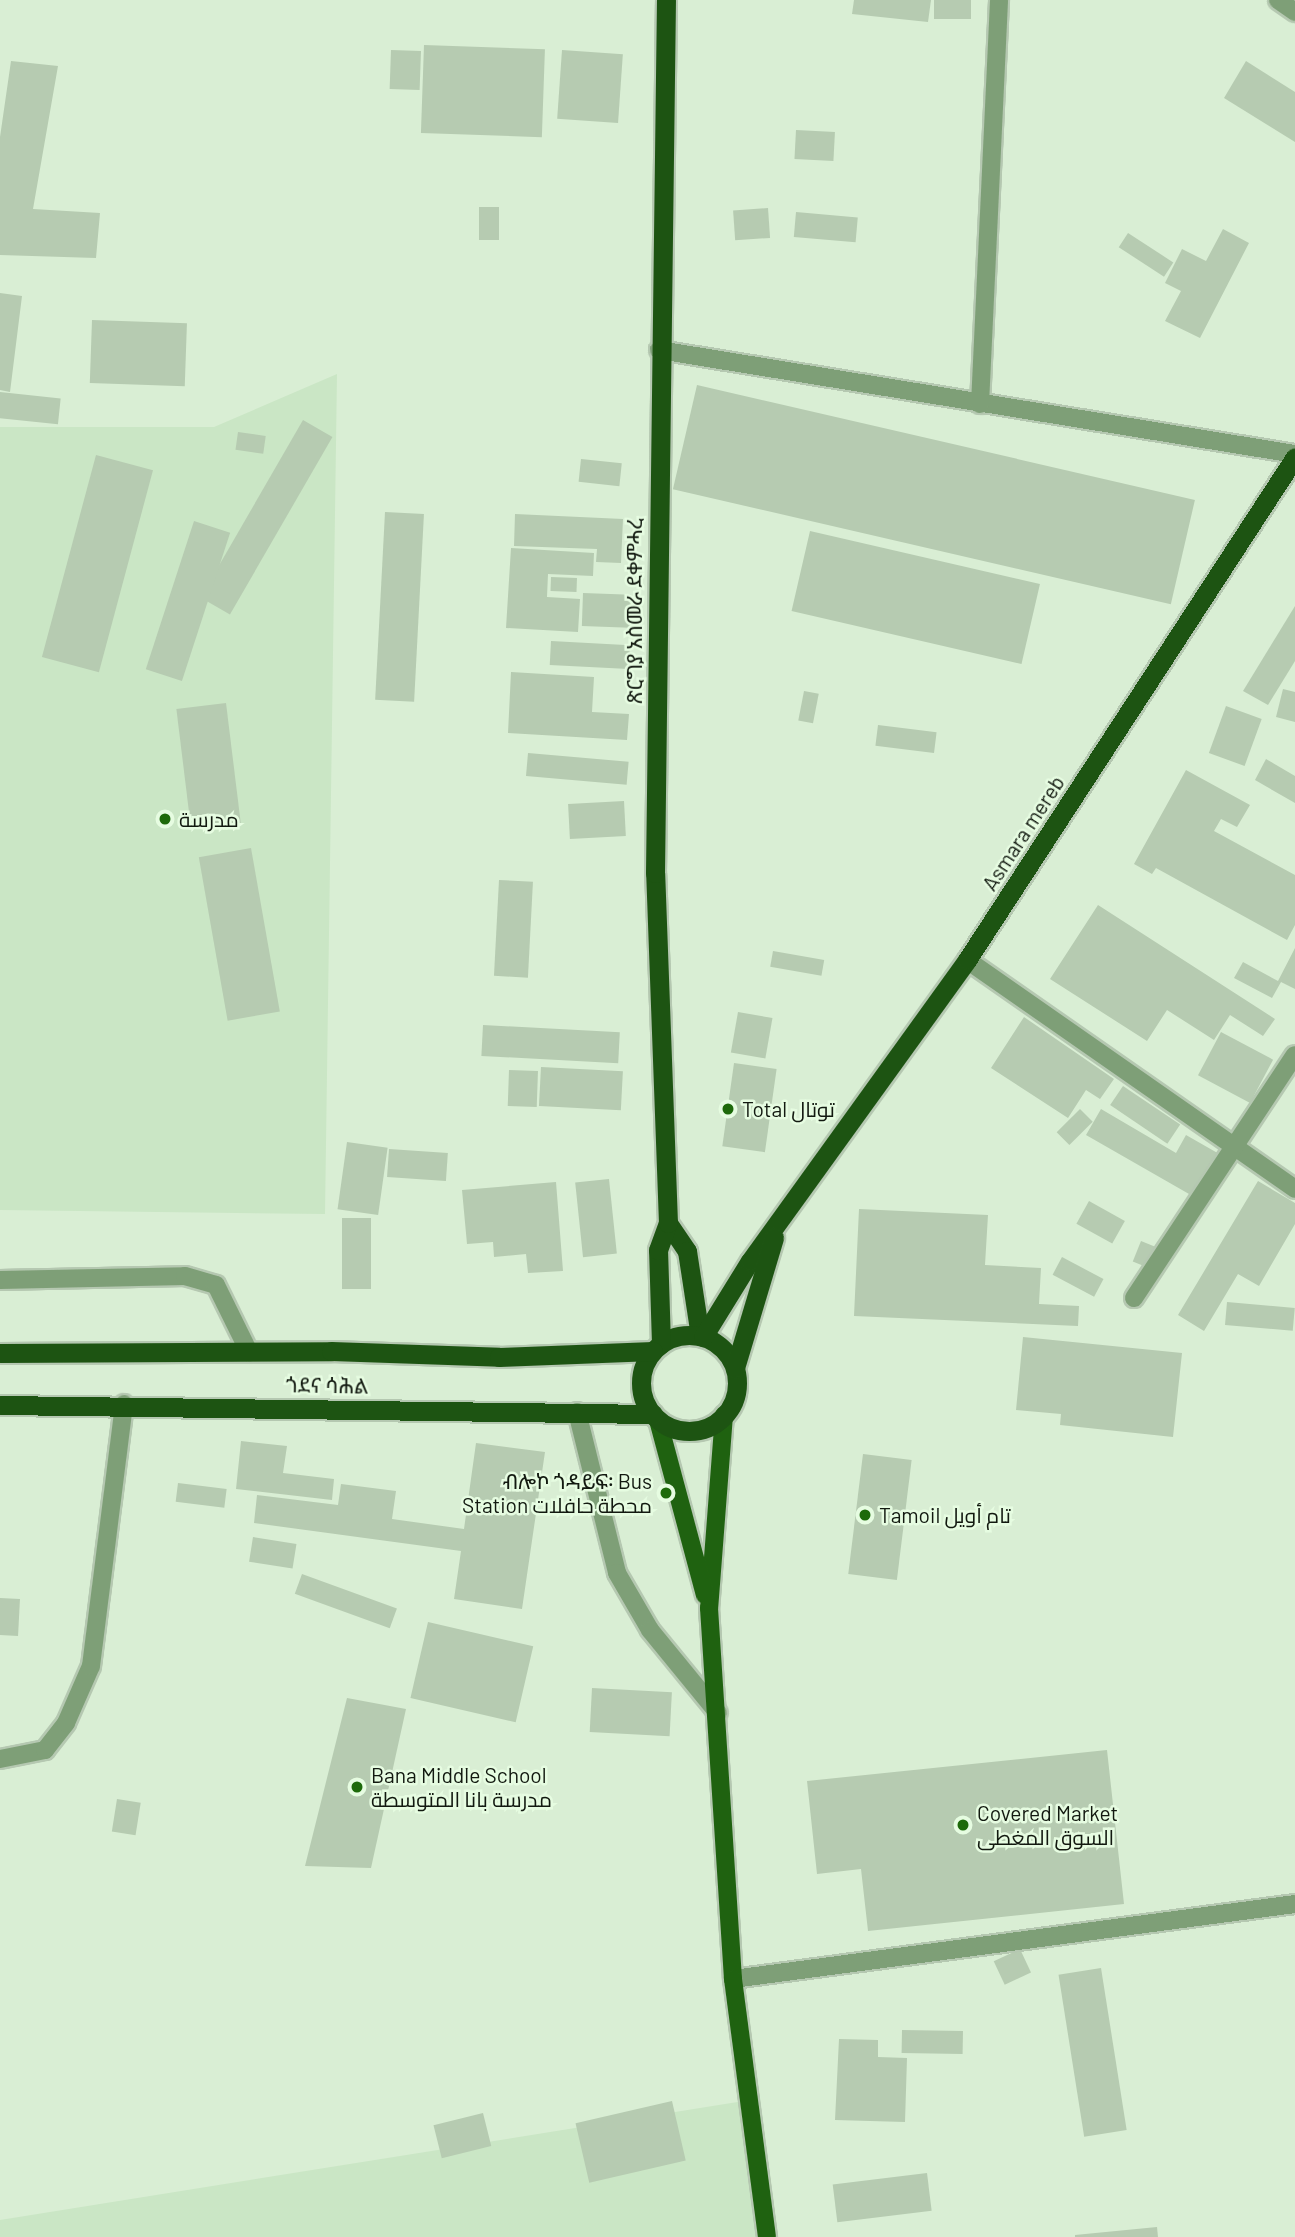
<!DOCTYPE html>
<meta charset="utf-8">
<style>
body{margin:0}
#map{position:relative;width:1295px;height:2237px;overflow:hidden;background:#d9eed4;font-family:Barlow,Cairo,"Noto Sans Ethiopic",sans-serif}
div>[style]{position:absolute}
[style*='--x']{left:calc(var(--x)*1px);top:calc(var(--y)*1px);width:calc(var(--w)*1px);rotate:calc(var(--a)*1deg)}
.built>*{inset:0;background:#cae6c5}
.building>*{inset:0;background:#b6cbb1;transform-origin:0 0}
.roads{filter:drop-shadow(2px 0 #b5c8b1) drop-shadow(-2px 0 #b5c8b1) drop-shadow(0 2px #b5c8b1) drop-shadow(0 -2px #b5c8b1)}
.service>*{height:18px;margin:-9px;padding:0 9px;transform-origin:9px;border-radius:9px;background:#7e9f77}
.minor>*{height:18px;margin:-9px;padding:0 9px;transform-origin:9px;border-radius:9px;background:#7e9f77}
.primary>*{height:18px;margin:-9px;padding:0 9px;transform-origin:9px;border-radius:9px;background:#1f6210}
.trunk>*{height:19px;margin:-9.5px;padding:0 9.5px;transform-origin:9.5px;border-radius:9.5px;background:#1d5412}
.trunk>.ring{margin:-9.5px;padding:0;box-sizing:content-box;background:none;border:19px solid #1d5412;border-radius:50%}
.dots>*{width:19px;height:19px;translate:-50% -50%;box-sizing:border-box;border:4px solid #e6fce1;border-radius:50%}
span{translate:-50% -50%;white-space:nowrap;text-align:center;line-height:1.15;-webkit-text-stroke:5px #e6fce1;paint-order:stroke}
.street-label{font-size:21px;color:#121910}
.poi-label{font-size:21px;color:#121910}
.left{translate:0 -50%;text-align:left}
.right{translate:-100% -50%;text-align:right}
</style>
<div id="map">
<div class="built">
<i style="clip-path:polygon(337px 374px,325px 1214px,0 1210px,0 427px,214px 427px)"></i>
<i style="clip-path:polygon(750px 2100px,771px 2237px,0 2237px,0 2220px)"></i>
</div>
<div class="building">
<i style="clip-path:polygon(854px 0,931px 0,928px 22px,852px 14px)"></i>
<i style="left:934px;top:0;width:37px;height:19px"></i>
<i style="left:424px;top:45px;width:121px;height:88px;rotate:2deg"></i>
<i style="left:391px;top:50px;width:30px;height:39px;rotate:2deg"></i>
<i style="left:562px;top:50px;width:61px;height:69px;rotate:4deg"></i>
<i style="clip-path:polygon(11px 61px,58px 66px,33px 209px,100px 213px,96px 258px,0 255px,0 137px)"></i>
<i style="clip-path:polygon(1246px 61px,1295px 92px,1295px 142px,1224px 98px)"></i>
<i style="left:796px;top:130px;width:39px;height:29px;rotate:3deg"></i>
<i style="left:479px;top:207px;width:20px;height:33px"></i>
<i style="left:768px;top:208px;width:30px;height:35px;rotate:86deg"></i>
<i style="left:796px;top:212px;width:62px;height:25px;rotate:5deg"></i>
<i style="clip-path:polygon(1223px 229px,1249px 243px,1200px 338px,1165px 321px,1181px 291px,1165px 283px,1182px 249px,1206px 261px)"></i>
<i style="left:1128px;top:233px;width:54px;height:17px;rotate:33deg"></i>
<i style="clip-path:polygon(0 293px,22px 296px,10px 392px,0 390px)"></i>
<i style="left:92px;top:320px;width:95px;height:63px;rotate:2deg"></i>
<i style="left:697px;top:385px;width:511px;height:107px;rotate:13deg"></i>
<i style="left:0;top:392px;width:61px;height:26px;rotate:6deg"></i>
<i style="left:303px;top:420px;width:34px;height:205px;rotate:30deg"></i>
<i style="left:238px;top:432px;width:28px;height:18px;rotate:8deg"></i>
<i style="left:96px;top:455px;width:59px;height:209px;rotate:15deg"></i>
<i style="left:581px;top:459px;width:41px;height:23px;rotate:6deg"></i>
<i style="left:385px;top:512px;width:39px;height:188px;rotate:3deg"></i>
<i style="clip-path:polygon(515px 514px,623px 519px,621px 563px,596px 562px,597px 549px,514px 546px)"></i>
<i style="left:194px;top:521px;width:38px;height:156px;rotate:18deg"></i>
<i style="left:810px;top:531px;width:236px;height:82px;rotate:13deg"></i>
<i style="clip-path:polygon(511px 548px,594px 553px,593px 576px,548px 574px,547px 597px,580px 599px,578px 632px,506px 628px)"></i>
<i style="left:551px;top:577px;width:26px;height:14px;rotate:2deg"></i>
<i style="left:583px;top:593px;width:48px;height:33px;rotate:2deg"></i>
<i style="clip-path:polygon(1295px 606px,1295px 661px,1268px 705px,1243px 691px)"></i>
<i style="left:551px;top:641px;width:79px;height:24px;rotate:3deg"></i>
<i style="clip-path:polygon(511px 672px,594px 677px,592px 712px,629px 714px,627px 740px,508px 733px)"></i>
<i style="clip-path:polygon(1283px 689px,1295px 692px,1295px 722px,1276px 717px)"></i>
<i style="left:804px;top:691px;width:15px;height:30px;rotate:11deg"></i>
<i style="left:226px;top:703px;width:122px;height:50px;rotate:83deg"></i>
<i style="left:1226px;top:706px;width:38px;height:50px;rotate:20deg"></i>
<i style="left:878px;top:725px;width:59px;height:21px;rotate:7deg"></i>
<i style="left:528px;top:753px;width:101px;height:23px;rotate:5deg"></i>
<i style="clip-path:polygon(1266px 759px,1295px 776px,1295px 803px,1255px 780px)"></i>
<i style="clip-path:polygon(1186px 770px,1250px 805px,1237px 827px,1221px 819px,1214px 831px,1295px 875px,1295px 925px,1287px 940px,1156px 868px,1152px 874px,1134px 864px)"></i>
<i style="left:624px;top:801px;width:35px;height:56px;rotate:87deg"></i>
<i style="left:251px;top:848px;width:166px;height:53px;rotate:80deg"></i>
<i style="left:499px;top:880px;width:34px;height:96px;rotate:3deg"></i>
<i style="clip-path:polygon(1098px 905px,1275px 1019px,1263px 1036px,1230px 1015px,1214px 1040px,1167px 1010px,1147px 1041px,1050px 979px)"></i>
<i style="clip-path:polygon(1295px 948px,1295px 989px,1281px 982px,1272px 998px,1234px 978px,1243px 962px,1278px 981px)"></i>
<i style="left:773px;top:951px;width:52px;height:16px;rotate:10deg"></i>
<i style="left:738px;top:1012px;width:35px;height:41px;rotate:10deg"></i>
<i style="clip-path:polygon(1024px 1017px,1114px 1079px,1100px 1099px,1086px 1090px,1068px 1118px,991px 1068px)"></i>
<i style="left:483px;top:1025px;width:137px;height:31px;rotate:3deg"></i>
<i style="left:1221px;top:1032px;width:59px;height:49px;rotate:28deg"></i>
<i style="left:734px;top:1063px;width:43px;height:84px;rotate:8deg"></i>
<i style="left:541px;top:1067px;width:82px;height:39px;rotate:3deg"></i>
<i style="left:509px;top:1070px;width:29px;height:36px;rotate:2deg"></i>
<i style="left:1123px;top:1086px;width:69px;height:23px;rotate:34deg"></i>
<i style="left:1080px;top:1109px;width:18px;height:33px;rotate:45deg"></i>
<i style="clip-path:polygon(1101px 1109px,1176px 1153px,1186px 1135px,1228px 1159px,1203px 1202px,1086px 1135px)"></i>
<i style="left:347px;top:1142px;width:41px;height:68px;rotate:8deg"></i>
<i style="left:389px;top:1149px;width:59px;height:28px;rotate:4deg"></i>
<i style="left:609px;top:1179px;width:75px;height:34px;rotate:84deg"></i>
<i style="clip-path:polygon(1258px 1181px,1295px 1203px,1295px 1224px,1259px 1286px,1238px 1274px,1204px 1331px,1178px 1315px)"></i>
<i style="clip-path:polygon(556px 1182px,563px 1271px,528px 1273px,526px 1254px,494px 1257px,493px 1242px,467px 1244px,462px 1190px)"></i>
<i style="left:1089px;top:1201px;width:41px;height:26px;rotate:29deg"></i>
<i style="clip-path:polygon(859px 1209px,988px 1215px,985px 1265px,1041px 1268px,1039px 1304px,1079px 1306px,1078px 1326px,854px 1316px)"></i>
<i style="left:342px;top:1218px;width:29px;height:71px"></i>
<i style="left:1141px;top:1241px;width:22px;height:22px;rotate:22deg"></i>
<i style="left:1062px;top:1257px;width:47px;height:20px;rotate:28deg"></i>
<i style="left:1227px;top:1302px;width:68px;height:23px;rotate:5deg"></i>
<i style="clip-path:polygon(1023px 1337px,1182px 1353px,1173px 1437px,1060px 1425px,1061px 1414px,1016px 1410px)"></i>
<i style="clip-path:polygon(241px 1441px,287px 1446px,283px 1473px,334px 1479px,332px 1500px,236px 1489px)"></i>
<i style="clip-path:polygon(476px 1443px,545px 1452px,522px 1609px,454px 1599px,461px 1551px,254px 1523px,257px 1495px,338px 1505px,341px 1484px,396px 1491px,392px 1519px,464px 1529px)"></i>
<i style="left:863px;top:1454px;width:49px;height:121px;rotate:7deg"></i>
<i style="left:178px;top:1483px;width:49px;height:19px;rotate:7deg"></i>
<i style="left:253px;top:1537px;width:44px;height:25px;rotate:9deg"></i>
<i style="left:302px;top:1574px;width:101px;height:21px;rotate:20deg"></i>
<i style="left:0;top:1598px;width:20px;height:37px;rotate:3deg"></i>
<i style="left:428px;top:1622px;width:108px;height:78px;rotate:13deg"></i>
<i style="left:592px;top:1688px;width:80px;height:44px;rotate:3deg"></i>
<i style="clip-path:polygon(347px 1698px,406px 1709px,371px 1868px,305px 1866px)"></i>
<i style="clip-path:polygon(1107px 1750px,1124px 1904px,868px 1931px,861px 1869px,817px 1874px,807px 1781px)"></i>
<i style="left:117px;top:1799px;width:24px;height:33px;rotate:9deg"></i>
<i style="left:1020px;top:1949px;width:26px;height:29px;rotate:65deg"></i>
<i style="left:1101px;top:1968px;width:164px;height:43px;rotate:81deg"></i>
<i style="left:902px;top:2030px;width:61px;height:23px;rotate:1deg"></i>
<i style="clip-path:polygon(839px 2039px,878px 2040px,878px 2057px,907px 2058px,905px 2122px,835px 2120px)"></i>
<i style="left:672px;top:2101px;width:61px;height:99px;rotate:77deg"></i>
<i style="left:483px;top:2113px;width:34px;height:51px;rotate:76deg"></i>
<i style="left:927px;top:2173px;width:38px;height:95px;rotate:83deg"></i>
<i style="clip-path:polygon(1157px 2227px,1158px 2237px,1075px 2237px,1075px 2235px)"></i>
</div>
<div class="roads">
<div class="service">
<i style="--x:577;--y:1412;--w:166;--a:76"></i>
<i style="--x:617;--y:1573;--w:66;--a:59.9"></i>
<i style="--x:650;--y:1630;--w:107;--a:50.7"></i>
</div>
<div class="minor">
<i style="--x:1278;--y:0;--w:21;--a:35"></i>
<i style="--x:659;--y:350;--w:644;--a:9.29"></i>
<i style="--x:980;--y:404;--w:404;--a:-87.3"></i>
<i style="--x:967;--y:960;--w:400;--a:34.9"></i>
<i style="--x:0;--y:1280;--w:185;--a:-1.2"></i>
<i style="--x:185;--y:1276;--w:32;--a:16"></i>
<i style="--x:216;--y:1285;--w:75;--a:63.8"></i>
<i style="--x:1134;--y:1298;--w:291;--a:-56.5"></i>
<i style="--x:0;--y:1759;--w:46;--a:-11.3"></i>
<i style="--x:45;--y:1750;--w:34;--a:-52"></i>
<i style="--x:66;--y:1723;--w:62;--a:-66.3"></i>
<i style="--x:91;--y:1666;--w:264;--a:-82.8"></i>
<i style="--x:733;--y:1979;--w:567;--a:-7.6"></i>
</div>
<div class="primary">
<i style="--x:724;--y:1415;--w:194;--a:94.4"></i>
<i style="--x:709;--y:1608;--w:372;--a:86.3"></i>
<i style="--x:733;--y:1979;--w:260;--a:82.5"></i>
<i style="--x:658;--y:1420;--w:181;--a:75"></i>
</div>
<div class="trunk">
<i style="--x:668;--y:1223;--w:34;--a:56"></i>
<i style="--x:687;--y:1251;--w:86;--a:81.3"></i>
<i class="ring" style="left:641px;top:1335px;width:77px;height:77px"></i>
<i style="--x:703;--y:1337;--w:89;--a:-58.3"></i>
<i style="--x:750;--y:1261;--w:371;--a:-54.2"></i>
<i style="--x:967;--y:960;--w:600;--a:-56.89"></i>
<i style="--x:661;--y:1344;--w:94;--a:-91.8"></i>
<i style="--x:658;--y:1250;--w:29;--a:-70"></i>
<i style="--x:668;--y:1223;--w:350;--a:-92.1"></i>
<i style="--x:655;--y:873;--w:873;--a:-89.28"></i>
<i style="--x:0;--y:1353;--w:331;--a:-0.3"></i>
<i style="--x:331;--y:1351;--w:168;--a:2"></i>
<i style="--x:499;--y:1357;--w:154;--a:-2.2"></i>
<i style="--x:735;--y:1368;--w:136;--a:-73.3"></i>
<i style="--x:0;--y:1405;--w:653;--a:0.79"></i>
</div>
</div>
<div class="dots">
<i style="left:165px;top:819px;background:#1d6a0a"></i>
<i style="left:728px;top:1109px;background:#1d6a0a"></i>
<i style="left:666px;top:1493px;background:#1d6a0a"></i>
<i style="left:865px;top:1515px;background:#1d6a0a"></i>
<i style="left:357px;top:1787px;background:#1d6a0a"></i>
<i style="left:963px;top:1825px;background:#1d6a0a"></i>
</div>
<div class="street-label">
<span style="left:634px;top:611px;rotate:-90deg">ጽርግያ አስመራ ደቀምሓረ</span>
<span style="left:1023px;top:833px;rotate:-57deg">Asmara mereb</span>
<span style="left:327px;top:1385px;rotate:1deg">ጎደና ሳሕል</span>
</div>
<div class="poi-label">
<span class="left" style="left:179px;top:819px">مدرسة</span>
<span class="left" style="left:742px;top:1109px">Total توتال</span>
<span class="right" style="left:652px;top:1493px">ብሎኮ ጎዳይፍ፡ Bus<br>Station محطة حافلات</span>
<span class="left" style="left:879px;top:1515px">Tamoil تام أويل</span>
<span class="left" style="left:371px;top:1787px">Bana Middle School<br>مدرسة بانا المتوسطة</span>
<span class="left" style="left:977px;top:1825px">Covered Market<br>السوق المغطى</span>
</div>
</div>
